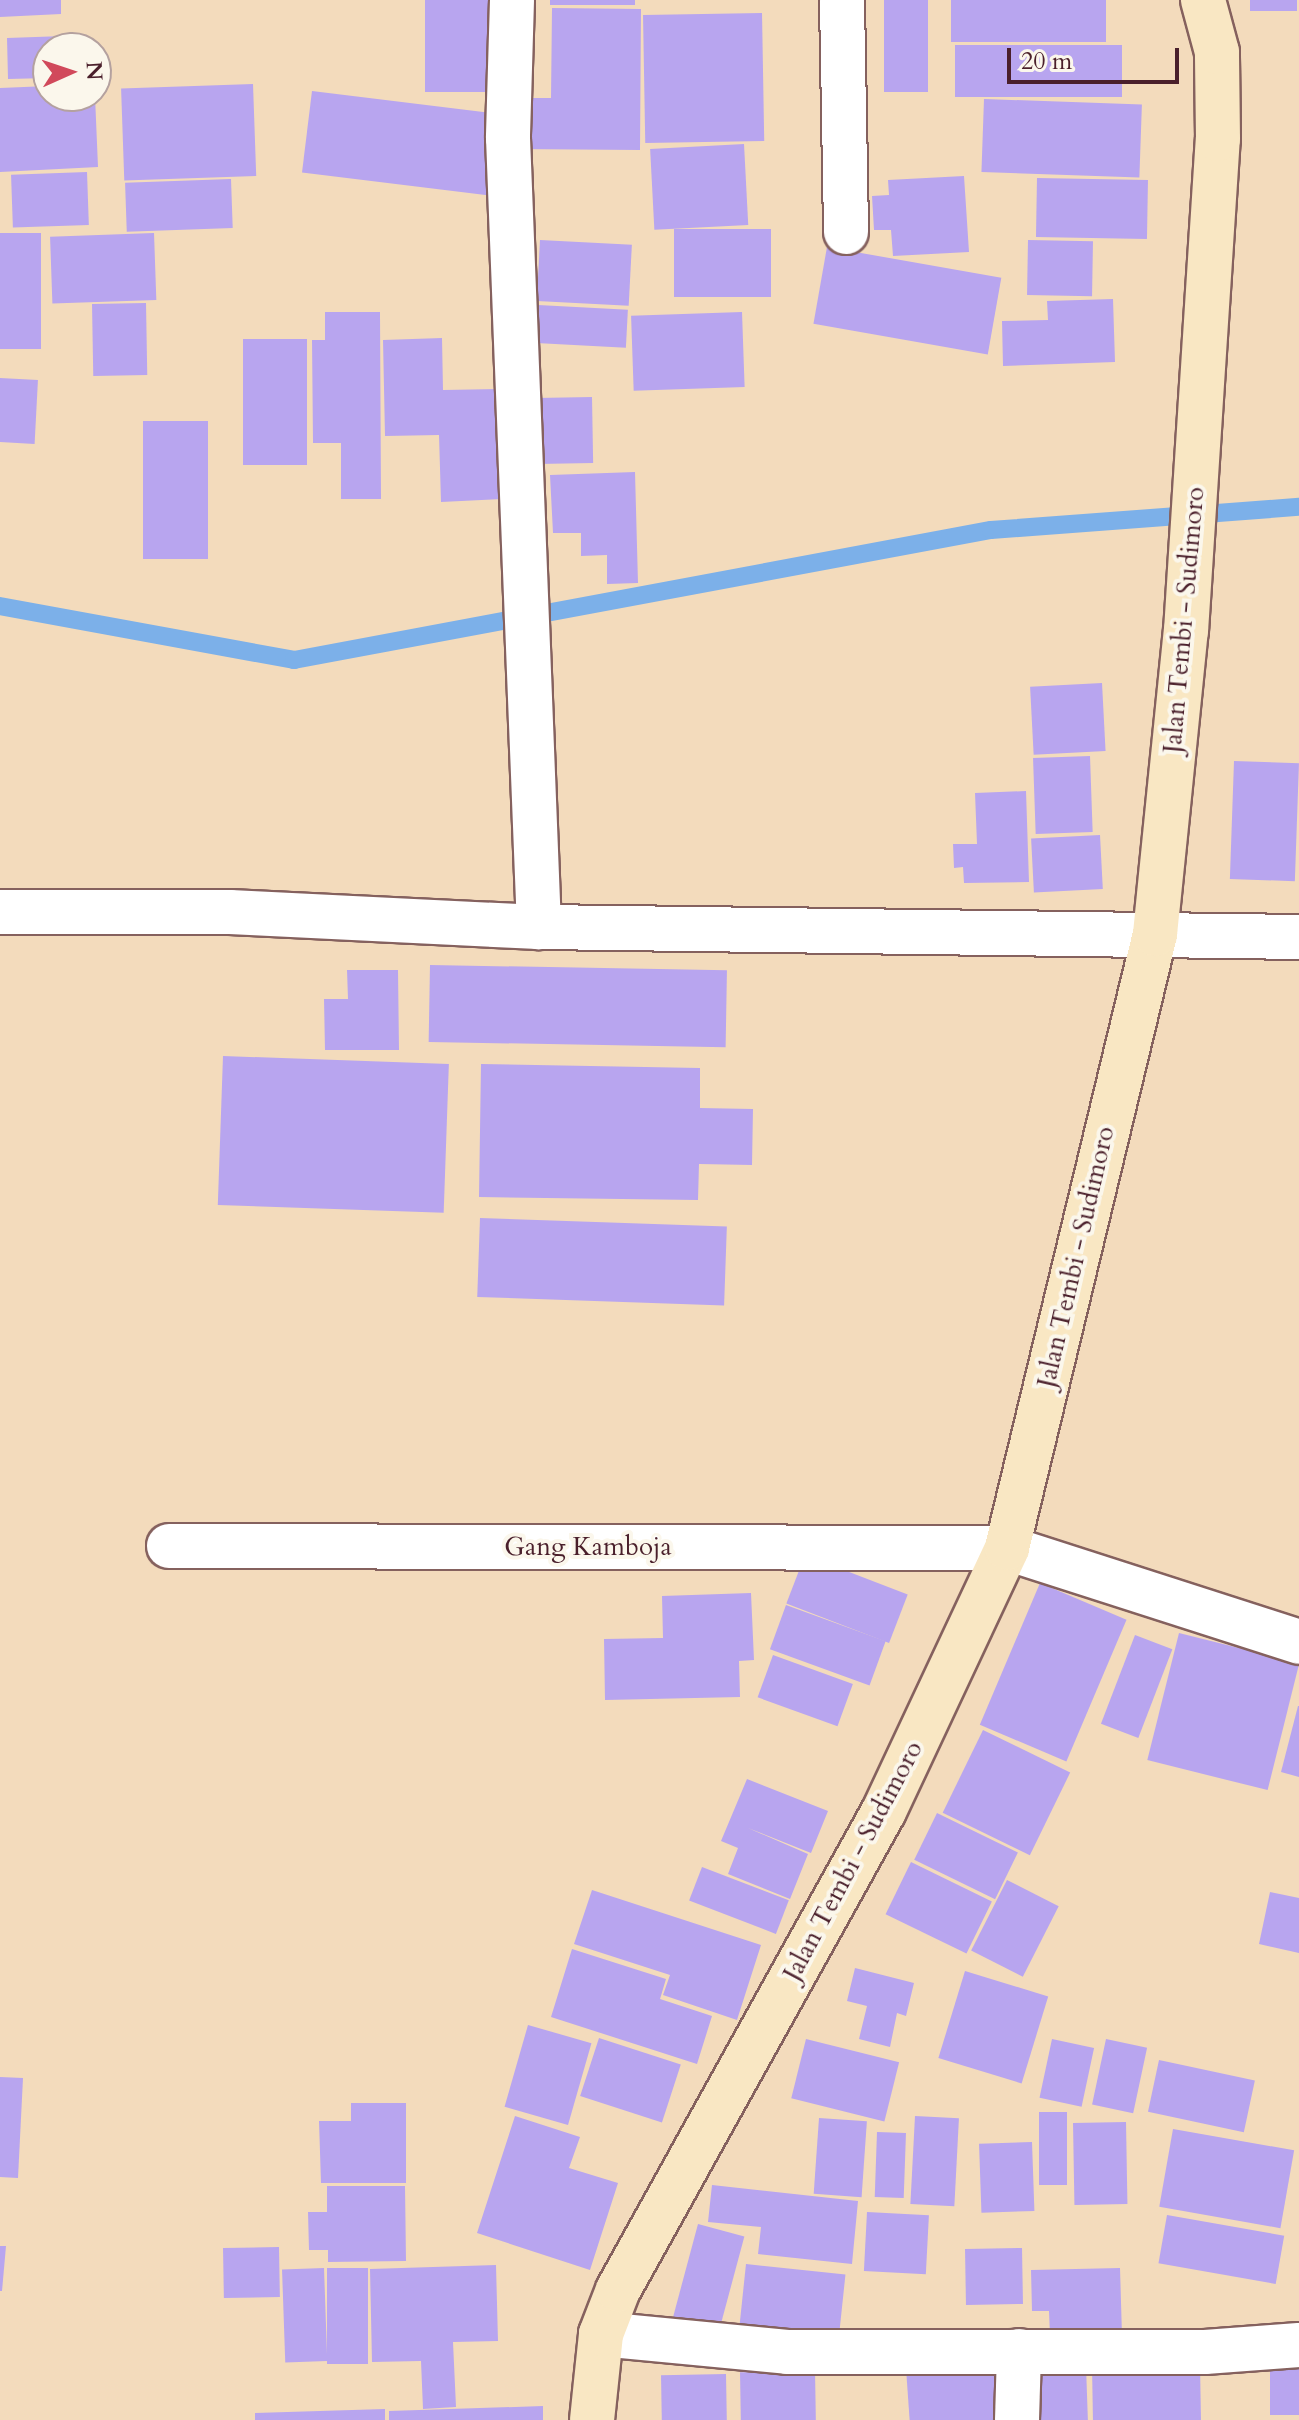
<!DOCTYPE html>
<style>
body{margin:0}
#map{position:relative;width:1299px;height:2420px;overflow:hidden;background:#f3dbbc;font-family:Cardo,serif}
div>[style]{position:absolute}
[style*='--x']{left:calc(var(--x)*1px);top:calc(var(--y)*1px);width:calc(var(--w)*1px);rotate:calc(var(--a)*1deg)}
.stream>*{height:18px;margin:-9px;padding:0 9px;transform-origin:9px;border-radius:9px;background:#7cb0e9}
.building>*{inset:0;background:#b8a5ef;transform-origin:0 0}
.roads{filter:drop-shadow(2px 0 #85615e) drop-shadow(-2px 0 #85615e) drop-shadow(0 2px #85615e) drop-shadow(0 -2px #85615e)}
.minor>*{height:44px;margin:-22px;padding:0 22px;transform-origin:22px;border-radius:22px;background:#fff}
.secondary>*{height:44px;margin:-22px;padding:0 22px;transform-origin:22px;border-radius:22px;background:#f9e7c3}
span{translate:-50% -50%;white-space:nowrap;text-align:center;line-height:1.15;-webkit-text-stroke:8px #fbf7ec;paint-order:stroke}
.street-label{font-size:26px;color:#4a1f2b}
.north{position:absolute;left:32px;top:32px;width:80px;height:80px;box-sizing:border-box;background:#fbf7ec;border:2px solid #b4a19f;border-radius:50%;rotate:87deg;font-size:22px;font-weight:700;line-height:32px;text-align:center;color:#4a1f2b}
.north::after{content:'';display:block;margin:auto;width:28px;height:36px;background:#d1495b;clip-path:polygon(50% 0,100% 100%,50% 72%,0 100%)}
.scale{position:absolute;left:1007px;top:48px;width:172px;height:36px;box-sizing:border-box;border:4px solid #4a1f2b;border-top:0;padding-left:10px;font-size:24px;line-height:28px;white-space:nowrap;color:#4a1f2b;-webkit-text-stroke:6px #fbf7ec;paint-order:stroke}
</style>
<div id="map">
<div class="stream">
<i style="--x:0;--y:606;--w:299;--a:10.4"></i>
<i style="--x:294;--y:660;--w:709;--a:-10.57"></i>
<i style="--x:991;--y:530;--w:309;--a:-4.3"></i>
</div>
<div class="building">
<i style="clip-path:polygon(0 0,61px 0,61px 14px,0 17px)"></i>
<i style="left:425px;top:0;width:75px;height:92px"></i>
<i style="left:550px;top:0;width:85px;height:5px"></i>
<i style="left:884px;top:0;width:44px;height:92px"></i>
<i style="left:951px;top:0;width:155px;height:42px"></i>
<i style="left:1250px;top:0;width:47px;height:11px"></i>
<i style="clip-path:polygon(552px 8px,641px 9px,640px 150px,513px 149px,515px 98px,551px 98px)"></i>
<i style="left:762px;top:13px;width:128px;height:119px;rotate:89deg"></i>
<i style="clip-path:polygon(64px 36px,65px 48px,48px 48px,48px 78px,8px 79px,7px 38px)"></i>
<i style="left:955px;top:45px;width:167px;height:52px"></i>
<i style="left:253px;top:84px;width:92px;height:132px;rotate:88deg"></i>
<i style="clip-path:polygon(48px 86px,48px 96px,95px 96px,98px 167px,0 172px,0 88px)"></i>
<i style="left:312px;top:91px;width:191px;height:82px;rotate:7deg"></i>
<i style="left:984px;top:99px;width:158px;height:73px;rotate:2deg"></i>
<i style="left:744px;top:144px;width:81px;height:94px;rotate:87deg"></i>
<i style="left:87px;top:172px;width:53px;height:76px;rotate:88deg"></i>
<i style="clip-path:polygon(964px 176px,969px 252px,893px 256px,891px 230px,874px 230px,872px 196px,889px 195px,888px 180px)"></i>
<i style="left:1037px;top:178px;width:111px;height:59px;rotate:1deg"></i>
<i style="left:231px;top:179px;width:49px;height:106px;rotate:88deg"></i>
<i style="left:674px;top:229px;width:97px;height:68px"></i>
<i style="left:0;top:233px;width:41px;height:116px"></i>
<i style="left:154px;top:233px;width:67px;height:104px;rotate:88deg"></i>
<i style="left:540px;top:240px;width:92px;height:61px;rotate:3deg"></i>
<i style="left:1028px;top:240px;width:65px;height:55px;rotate:1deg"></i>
<i style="left:827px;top:247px;width:177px;height:78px;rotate:10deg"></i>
<i style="clip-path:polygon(1113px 299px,1115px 362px,1003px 366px,1002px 321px,1048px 320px,1047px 301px)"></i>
<i style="left:146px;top:303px;width:72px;height:54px;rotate:89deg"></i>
<i style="left:538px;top:305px;width:90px;height:38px;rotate:3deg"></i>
<i style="clip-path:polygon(325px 312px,380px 312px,381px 499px,341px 499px,341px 443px,313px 443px,312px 340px,325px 340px)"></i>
<i style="left:742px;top:312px;width:75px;height:111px;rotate:88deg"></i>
<i style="clip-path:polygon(442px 338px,443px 390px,499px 389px,502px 499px,441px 502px,439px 435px,385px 436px,383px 340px)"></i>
<i style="left:243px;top:339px;width:64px;height:126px"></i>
<i style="left:0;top:378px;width:38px;height:64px;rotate:3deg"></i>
<i style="left:592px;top:397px;width:66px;height:70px;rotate:89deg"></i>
<i style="left:143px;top:421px;width:65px;height:138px"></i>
<i style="clip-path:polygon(635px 472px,638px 583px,607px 584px,607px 555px,581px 556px,581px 533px,553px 533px,550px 475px)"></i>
<i style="left:1102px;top:683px;width:68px;height:72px;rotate:87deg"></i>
<i style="left:1090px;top:756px;width:76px;height:57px;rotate:88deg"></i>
<i style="left:1234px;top:761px;width:65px;height:118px;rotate:2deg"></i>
<i style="clip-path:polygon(1026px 791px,1029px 882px,964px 883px,963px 867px,954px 868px,953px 844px,977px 844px,975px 793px)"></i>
<i style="left:1100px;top:835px;width:54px;height:69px;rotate:87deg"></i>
<i style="left:430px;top:965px;width:297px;height:77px;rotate:1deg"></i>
<i style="clip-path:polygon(347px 970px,398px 970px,399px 1050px,325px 1050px,324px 999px,348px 999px)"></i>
<i style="left:223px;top:1056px;width:226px;height:149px;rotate:2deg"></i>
<i style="clip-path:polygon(481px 1064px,700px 1068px,700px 1108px,753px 1109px,752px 1165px,699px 1164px,698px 1200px,479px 1197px)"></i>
<i style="left:480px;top:1218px;width:247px;height:79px;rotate:2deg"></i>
<i style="left:805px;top:1555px;width:110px;height:52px;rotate:21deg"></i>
<i style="left:1040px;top:1583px;width:94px;height:154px;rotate:23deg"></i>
<i style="clip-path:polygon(751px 1593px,754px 1660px,739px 1661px,740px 1697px,605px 1700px,604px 1639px,663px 1638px,662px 1596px)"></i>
<i style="left:786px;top:1605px;width:106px;height:47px;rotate:20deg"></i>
<i style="left:1179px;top:1633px;width:124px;height:131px;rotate:14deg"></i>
<i style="left:1135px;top:1635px;width:40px;height:95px;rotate:21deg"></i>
<i style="left:773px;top:1655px;width:85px;height:45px;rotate:20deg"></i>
<i style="clip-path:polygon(1298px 1706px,1299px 1706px,1299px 1777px,1281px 1772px)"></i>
<i style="left:983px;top:1730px;width:97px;height:92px;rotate:26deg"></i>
<i style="clip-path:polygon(747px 1779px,828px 1811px,811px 1853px,748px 1828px,808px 1854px,790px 1899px,728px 1874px,738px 1848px,721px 1841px)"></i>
<i style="left:937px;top:1813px;width:90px;height:52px;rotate:26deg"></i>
<i style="left:911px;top:1862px;width:90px;height:58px;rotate:26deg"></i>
<i style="left:702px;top:1867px;width:93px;height:36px;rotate:21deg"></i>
<i style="left:1007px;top:1880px;width:58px;height:79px;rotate:27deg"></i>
<i style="clip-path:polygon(592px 1890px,761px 1945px,737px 2020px,663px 1995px,670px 1975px,574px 1944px)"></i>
<i style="clip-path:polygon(1270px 1892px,1299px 1898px,1299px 1953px,1259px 1944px)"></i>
<i style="clip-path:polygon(572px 1949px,666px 1979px,660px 1999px,712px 2016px,697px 2064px,551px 2017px)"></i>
<i style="clip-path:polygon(855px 1968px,914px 1983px,906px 2016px,897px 2013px,890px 2047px,859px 2039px,867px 2006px,847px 2001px)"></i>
<i style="left:965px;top:1971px;width:87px;height:91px;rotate:17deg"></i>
<i style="left:528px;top:2025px;width:66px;height:85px;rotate:16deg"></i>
<i style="left:599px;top:2038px;width:86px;height:61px;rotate:18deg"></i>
<i style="left:806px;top:2039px;width:96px;height:61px;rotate:14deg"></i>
<i style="left:1052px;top:2039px;width:43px;height:60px;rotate:12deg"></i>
<i style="left:1106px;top:2039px;width:42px;height:67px;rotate:12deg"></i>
<i style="left:1159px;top:2060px;width:98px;height:53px;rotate:12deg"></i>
<i style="clip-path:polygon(0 2077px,23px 2078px,18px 2178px,0 2177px)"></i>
<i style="clip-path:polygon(351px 2103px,406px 2103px,406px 2183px,321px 2183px,319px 2121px,351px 2121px)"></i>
<i style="left:1039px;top:2112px;width:28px;height:73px"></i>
<i style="clip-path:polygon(515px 2116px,580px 2137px,569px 2168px,618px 2183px,590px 2270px,477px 2233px)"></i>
<i style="left:915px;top:2116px;width:44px;height:88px;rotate:3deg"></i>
<i style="left:819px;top:2118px;width:48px;height:76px;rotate:4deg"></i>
<i style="left:1126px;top:2122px;width:82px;height:53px;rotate:89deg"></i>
<i style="left:1173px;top:2129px;width:123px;height:79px;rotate:10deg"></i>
<i style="left:877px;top:2132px;width:29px;height:65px;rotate:2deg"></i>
<i style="left:1032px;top:2142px;width:69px;height:53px;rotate:88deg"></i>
<i style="clip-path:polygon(712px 2185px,858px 2201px,852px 2264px,758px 2254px,761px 2227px,708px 2222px)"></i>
<i style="clip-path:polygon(327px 2186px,405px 2186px,406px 2261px,328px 2262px,328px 2250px,309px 2250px,308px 2212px,327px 2212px)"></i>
<i style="left:867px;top:2212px;width:62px;height:59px;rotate:3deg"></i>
<i style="left:1167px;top:2215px;width:119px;height:49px;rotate:10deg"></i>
<i style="left:698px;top:2224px;width:48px;height:105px;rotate:15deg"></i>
<i style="clip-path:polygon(0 2246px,6px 2246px,2px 2291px,0 2291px)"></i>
<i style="left:279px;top:2247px;width:50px;height:56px;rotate:89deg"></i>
<i style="left:1022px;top:2248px;width:56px;height:57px;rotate:89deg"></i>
<i style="left:746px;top:2264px;width:100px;height:74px;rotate:6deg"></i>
<i style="clip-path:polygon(496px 2265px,498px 2341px,453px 2342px,456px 2407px,423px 2409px,421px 2361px,372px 2362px,370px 2269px)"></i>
<i style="left:324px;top:2268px;width:93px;height:42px;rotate:88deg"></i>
<i style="left:327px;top:2268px;width:41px;height:96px"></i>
<i style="clip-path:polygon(1120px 2268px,1122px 2335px,1050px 2336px,1049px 2311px,1032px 2311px,1031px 2270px)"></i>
<i style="left:1270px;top:2362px;width:29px;height:53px"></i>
<i style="left:1200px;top:2364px;width:56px;height:108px;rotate:89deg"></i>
<i style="left:995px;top:2365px;width:55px;height:89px;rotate:86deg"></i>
<i style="left:1086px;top:2366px;width:54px;height:53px;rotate:88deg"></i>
<i style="left:815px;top:2371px;width:49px;height:75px;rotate:89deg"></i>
<i style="left:726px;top:2374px;width:46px;height:65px;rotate:89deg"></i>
<i style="clip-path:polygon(543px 2406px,543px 2420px,389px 2420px,389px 2411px)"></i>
<i style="clip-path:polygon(385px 2409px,385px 2420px,255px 2420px,255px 2413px)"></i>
</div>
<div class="roads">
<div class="minor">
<i style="--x:512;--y:0;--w:138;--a:91.7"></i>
<i style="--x:508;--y:138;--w:790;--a:87.75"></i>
<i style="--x:842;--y:0;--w:232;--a:89"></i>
<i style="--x:0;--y:912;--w:230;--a:0"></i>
<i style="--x:230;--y:912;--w:309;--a:2.8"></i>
<i style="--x:539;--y:927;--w:760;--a:0.75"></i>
<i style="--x:169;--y:1546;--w:838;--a:0.14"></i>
<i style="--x:1007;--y:1548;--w:307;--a:17.8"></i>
<i style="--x:601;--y:2334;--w:187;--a:5.5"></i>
<i style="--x:787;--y:2352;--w:418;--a:0"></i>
<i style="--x:1205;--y:2352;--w:94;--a:-4.3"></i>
<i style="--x:1017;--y:2420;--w:69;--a:-88.3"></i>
</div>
<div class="secondary">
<i style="--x:592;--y:2420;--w:86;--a:-84"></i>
<i style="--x:601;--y:2334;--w:47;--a:-68.9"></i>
<i style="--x:618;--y:2290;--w:548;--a:-60.96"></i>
<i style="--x:884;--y:1811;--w:290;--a:-64.9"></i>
<i style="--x:1007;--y:1548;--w:632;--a:-76.45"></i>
<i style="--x:1155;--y:934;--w:305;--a:-84.2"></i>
<i style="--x:1186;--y:631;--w:493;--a:-86.3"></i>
<i style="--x:1218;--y:139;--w:87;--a:-90.7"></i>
<i style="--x:1217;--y:52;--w:54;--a:-105.1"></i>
</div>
</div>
<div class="street-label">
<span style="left:1184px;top:620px;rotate:-85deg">Jalan Tembi - Sudimoro</span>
<span style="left:1076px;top:1257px;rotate:-77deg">Jalan Tembi - Sudimoro</span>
<span style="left:588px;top:1547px">Gang Kamboja</span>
<span style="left:853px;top:1861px;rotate:-62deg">Jalan Tembi - Sudimoro</span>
</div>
<div class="north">N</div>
<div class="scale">20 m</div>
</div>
